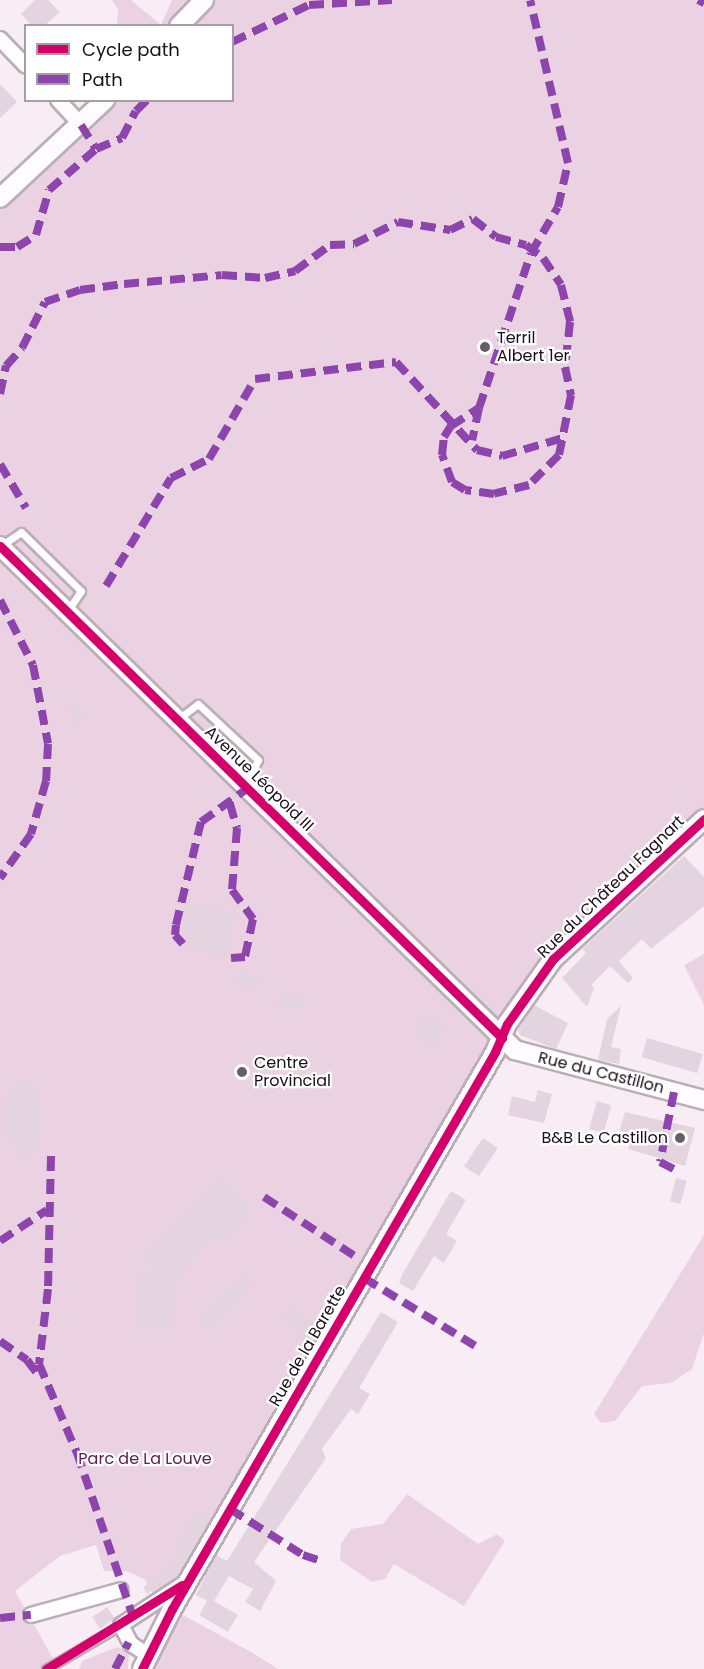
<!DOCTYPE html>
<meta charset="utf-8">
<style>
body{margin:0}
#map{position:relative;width:704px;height:1669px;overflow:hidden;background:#f9edf5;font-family:Poppins,sans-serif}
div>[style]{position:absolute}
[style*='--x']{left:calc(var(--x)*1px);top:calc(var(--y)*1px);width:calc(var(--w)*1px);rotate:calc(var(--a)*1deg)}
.green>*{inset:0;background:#ead2e2}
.building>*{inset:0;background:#e4d4df;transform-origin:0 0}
.roads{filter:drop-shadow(2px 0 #baafb7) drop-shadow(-2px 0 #baafb7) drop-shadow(0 2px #baafb7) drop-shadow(0 -2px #baafb7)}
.service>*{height:7px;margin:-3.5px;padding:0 3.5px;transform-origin:3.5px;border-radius:3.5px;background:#fefcfe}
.minor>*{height:14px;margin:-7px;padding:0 7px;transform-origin:7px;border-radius:7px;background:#fefcfe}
.tertiary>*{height:18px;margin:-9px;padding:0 9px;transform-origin:9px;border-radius:9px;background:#fefcfe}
.quiet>*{height:8px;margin-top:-4px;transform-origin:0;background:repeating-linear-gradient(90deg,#8e44ad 0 15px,transparent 0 23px)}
.cycleway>*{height:9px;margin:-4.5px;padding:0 4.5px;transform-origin:4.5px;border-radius:4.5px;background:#d6006c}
.dots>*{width:16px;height:16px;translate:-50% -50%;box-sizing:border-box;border:3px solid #fff;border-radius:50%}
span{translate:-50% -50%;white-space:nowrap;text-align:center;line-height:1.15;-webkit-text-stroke:4.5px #fff;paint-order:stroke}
.poi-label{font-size:16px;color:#190f16}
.left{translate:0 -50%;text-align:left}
.right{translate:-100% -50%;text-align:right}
.street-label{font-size:16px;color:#190f16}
.park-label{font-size:16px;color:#5d204e}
.legend{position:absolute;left:24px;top:24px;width:210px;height:78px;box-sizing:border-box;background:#fff;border:2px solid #a39fa2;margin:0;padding:8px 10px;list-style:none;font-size:18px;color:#190f16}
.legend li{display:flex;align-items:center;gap:12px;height:30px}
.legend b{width:30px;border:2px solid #a39fa2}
</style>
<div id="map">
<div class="green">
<i style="clip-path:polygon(112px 0,131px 0,161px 25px,172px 0,704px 0,704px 819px,553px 959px,187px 1582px,158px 1601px,144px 1579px,127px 1571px,104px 1571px,96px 1545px,60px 1556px,15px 1591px,56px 1664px,46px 1669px,0 1669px,0 198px,95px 101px,232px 100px,232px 26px,117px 25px,118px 10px)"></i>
<i style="clip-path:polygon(704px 954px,704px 1005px,684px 965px)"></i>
<i style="clip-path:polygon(704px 1235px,704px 1333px,692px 1369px,671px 1383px,642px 1386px,615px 1421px,601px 1423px,594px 1414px)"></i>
<i style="clip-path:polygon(407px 1494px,478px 1544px,497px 1534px,505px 1541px,464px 1606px,394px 1564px,385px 1579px,372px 1582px,340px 1560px,341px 1544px,351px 1529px,383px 1524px)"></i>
<i style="clip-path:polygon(172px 1609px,253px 1653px,278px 1669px,142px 1669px)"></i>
<i style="clip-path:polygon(117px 1647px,129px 1651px,128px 1669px,79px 1669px,82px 1661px)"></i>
</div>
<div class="building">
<i style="clip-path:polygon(35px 0,48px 0,60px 12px,44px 26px,32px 26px,21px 14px)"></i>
<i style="clip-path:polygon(0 84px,17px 102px,0 118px)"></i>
<i style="left:79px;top:704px;width:17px;height:11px;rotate:73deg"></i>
<i style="clip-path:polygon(684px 856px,704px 877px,704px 906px,651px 949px,642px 939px,619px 961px,633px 978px,628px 983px,610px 966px,591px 985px,594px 988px,587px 1007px,562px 978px,586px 953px,582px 949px)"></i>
<i style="clip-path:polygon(187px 902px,236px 913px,225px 958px,186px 949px,191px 927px,182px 925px)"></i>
<i style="left:238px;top:973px;width:22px;height:12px;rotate:10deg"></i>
<i style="left:279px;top:993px;width:25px;height:13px;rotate:11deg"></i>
<i style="clip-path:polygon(534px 1005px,568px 1023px,556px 1049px,520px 1035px,518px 1030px)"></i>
<i style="clip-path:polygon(621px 1006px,611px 1047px,621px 1049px,619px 1064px,598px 1060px,607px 1019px)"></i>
<i style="left:426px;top:1014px;width:24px;height:24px;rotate:30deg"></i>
<i style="left:647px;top:1038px;width:58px;height:20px;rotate:16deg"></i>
<i style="clip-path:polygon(19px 1082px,30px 1082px,33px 1092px,41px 1093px,41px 1136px,37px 1151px,30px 1154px,16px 1154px,14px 1136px,6px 1136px,4px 1125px,4px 1102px)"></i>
<i style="clip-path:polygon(538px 1090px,552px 1094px,544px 1123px,508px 1115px,512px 1096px,535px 1102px)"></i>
<i style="left:597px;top:1101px;width:15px;height:29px;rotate:16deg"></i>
<i style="clip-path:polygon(625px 1112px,695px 1128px,685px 1166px,628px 1149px,631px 1139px,618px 1136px)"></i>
<i style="left:483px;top:1138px;width:18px;height:34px;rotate:34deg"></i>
<i style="left:676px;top:1178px;width:11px;height:24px;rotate:15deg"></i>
<i style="clip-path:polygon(223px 1179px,253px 1208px,221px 1242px,215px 1237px,173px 1282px,172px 1327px,135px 1327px,136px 1271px,155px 1272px,139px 1257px)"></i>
<i style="clip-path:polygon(451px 1191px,466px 1200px,446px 1234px,457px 1241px,444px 1263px,434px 1256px,413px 1291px,399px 1283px,402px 1275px)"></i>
<i style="clip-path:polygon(245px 1273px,253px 1283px,245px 1290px,248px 1294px,210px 1330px,197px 1317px)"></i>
<i style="clip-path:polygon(293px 1305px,316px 1327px,310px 1339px,304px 1340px,281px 1318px)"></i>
<i style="clip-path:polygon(381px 1312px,398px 1322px,359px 1388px,370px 1394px,358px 1414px,351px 1409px,322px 1449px,326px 1458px,254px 1562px,276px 1581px,260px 1611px,245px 1602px,253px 1589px,229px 1576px,214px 1601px,238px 1615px,228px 1632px,199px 1615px,207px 1601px,196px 1595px,207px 1572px,216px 1555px,227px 1561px)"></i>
<i style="clip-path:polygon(197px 1512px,211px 1520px,179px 1574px,147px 1594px,143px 1587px,181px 1559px,172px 1553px)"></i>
<i style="left:107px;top:1607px;width:14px;height:18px;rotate:56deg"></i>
</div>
<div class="roads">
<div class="service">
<i style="--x:2;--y:545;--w:23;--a:-34"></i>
<i style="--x:21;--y:532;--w:84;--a:44.5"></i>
<i style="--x:81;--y:591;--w:23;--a:124"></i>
<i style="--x:178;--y:719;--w:25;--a:-37"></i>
<i style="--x:198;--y:704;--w:82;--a:43"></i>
<i style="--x:258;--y:760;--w:28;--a:117"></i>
<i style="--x:46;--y:1669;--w:87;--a:-30.4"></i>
</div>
<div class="minor">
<i style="--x:0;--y:39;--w:37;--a:46"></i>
<i style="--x:58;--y:100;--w:34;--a:47"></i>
<i style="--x:31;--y:1615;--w:93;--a:-15.5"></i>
<i style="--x:148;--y:1655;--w:20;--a:-147"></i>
<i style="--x:131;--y:1644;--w:21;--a:-118"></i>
<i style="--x:121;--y:1625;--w:77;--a:-33.3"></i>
</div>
<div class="tertiary">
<i style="--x:179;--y:26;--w:36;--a:-46"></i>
<i style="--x:0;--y:198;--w:144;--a:-43"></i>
<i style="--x:0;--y:546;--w:721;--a:44.38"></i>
<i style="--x:515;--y:1050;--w:196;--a:14.8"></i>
<i style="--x:142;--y:1669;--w:67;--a:-63.4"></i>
<i style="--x:172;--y:1609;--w:644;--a:-59.89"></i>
<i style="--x:495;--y:1052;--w:30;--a:-67"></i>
<i style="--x:507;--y:1024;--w:80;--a:-54.7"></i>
<i style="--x:553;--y:959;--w:206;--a:-42.8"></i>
</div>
</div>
<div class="quiet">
<i style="--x:698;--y:0;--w:7;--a:27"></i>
<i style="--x:232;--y:42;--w:85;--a:-25.7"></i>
<i style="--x:309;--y:5;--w:83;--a:-3.4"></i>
<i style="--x:81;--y:125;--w:28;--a:58"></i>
<i style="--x:0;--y:247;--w:17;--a:0"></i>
<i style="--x:17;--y:247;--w:22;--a:-32"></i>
<i style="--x:36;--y:235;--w:47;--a:-73.9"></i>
<i style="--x:49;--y:190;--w:62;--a:-41.1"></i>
<i style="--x:96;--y:149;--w:28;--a:-23"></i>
<i style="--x:122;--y:138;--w:30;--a:-63"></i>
<i style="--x:136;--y:111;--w:16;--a:-45"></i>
<i style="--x:0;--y:394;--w:29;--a:-78"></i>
<i style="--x:6;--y:366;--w:24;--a:-48"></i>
<i style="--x:22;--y:348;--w:51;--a:-63.4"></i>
<i style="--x:45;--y:302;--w:37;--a:-19"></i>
<i style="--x:80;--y:290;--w:44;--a:-7.8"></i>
<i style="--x:124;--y:284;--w:98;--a:-5.2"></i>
<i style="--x:222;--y:275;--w:43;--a:4"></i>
<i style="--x:265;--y:278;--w:31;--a:-13"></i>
<i style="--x:295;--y:271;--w:44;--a:-36.6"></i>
<i style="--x:330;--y:245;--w:24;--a:-2"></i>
<i style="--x:354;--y:244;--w:49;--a:-26.6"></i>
<i style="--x:398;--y:222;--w:53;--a:8.7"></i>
<i style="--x:450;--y:230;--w:25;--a:-26"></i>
<i style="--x:473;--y:219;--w:29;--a:38"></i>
<i style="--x:496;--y:237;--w:31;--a:15"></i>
<i style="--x:526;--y:245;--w:21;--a:37"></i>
<i style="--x:543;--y:258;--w:32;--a:56"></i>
<i style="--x:561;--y:285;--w:38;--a:76"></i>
<i style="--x:570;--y:322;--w:45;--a:96.3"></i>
<i style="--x:565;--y:367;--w:29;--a:78"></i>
<i style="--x:571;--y:395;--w:61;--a:101.3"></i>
<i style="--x:559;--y:455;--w:42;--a:135"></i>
<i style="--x:529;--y:485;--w:36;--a:166"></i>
<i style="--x:494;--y:494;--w:29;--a:-172"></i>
<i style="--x:465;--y:490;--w:15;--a:-148"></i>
<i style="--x:452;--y:482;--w:29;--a:-110"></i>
<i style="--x:442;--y:455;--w:18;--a:-84"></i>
<i style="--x:444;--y:437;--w:13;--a:-58"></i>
<i style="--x:451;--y:426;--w:33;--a:-33"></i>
<i style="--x:479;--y:408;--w:33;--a:102"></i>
<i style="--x:479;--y:408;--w:163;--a:-71.5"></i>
<i style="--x:531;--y:253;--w:53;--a:-59.6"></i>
<i style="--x:558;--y:207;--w:45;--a:-77.2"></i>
<i style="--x:568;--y:163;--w:167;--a:-103.1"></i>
<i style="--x:0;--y:464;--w:51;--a:59.4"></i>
<i style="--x:106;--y:586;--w:126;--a:-59"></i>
<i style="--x:171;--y:478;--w:42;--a:-26.6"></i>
<i style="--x:209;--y:459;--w:92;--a:-60.1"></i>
<i style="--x:255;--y:379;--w:142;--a:-6.9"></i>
<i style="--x:396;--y:362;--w:120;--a:47.4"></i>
<i style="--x:477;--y:450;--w:26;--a:13"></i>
<i style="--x:502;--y:456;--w:64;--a:-16.4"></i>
<i style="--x:0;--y:600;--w:73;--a:63.1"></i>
<i style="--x:33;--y:665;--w:80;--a:79.2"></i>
<i style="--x:48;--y:744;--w:37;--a:93"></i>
<i style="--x:46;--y:781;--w:55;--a:105.8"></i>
<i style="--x:31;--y:834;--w:54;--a:125.2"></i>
<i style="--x:230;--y:804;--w:25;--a:74"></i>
<i style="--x:237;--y:828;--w:62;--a:94.6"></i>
<i style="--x:232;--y:890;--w:36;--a:54"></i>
<i style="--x:253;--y:919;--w:39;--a:102"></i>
<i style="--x:245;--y:957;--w:14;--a:176"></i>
<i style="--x:183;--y:944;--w:12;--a:-132"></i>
<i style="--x:175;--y:935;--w:10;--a:-84"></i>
<i style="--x:176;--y:925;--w:106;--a:-76.4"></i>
<i style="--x:201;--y:822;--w:58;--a:-35.9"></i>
<i style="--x:674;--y:1092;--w:71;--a:101.3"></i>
<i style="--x:660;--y:1162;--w:20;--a:27"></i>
<i style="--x:51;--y:1156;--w:133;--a:91.3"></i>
<i style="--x:48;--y:1289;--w:76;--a:96.8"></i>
<i style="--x:39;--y:1364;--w:97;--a:66.9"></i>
<i style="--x:77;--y:1453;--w:173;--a:71.1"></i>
<i style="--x:264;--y:1197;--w:113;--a:33.1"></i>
<i style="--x:0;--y:1241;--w:56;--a:-33.4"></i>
<i style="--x:364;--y:1278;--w:132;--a:31.4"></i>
<i style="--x:0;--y:1341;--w:33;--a:35"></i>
<i style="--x:27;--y:1360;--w:21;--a:53"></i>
<i style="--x:230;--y:1509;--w:86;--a:32.2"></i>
<i style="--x:303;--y:1555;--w:20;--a:18"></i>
<i style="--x:0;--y:1618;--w:31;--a:-6"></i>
<i style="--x:115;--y:1669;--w:30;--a:-63"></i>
</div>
<div class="cycleway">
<i style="--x:0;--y:546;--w:703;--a:44.42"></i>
<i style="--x:46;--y:1669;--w:160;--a:-31.7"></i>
<i style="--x:142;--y:1669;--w:67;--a:-63.4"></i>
<i style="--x:172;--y:1609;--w:644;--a:-59.89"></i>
<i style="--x:495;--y:1052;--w:30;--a:-67"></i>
<i style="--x:507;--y:1024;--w:80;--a:-54.7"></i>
<i style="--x:553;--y:959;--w:206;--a:-42.8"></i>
</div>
<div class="dots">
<i style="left:485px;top:347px;background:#675d64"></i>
<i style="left:242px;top:1072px;background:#675d64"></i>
<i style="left:680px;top:1138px;background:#675d64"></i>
</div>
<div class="poi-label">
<span class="left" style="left:497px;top:347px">Terril<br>Albert 1er</span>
<span class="left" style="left:254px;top:1072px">Centre<br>Provincial</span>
<span class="right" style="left:668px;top:1138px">B&amp;B Le Castillon</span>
</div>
<div class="street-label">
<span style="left:259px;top:779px;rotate:44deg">Avenue Léopold III</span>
<span style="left:611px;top:887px;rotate:-44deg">Rue du Château Fagnart</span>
<span style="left:601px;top:1073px;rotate:14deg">Rue du Castillon</span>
<span style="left:308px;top:1346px;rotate:-60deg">Rue de la Barette</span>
</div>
<div class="park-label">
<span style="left:145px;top:1459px">Parc de La Louve</span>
</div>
<ul class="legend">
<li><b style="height:8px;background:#d6006c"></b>Cycle path</li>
<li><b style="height:8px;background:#8e44ad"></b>Path</li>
</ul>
</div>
